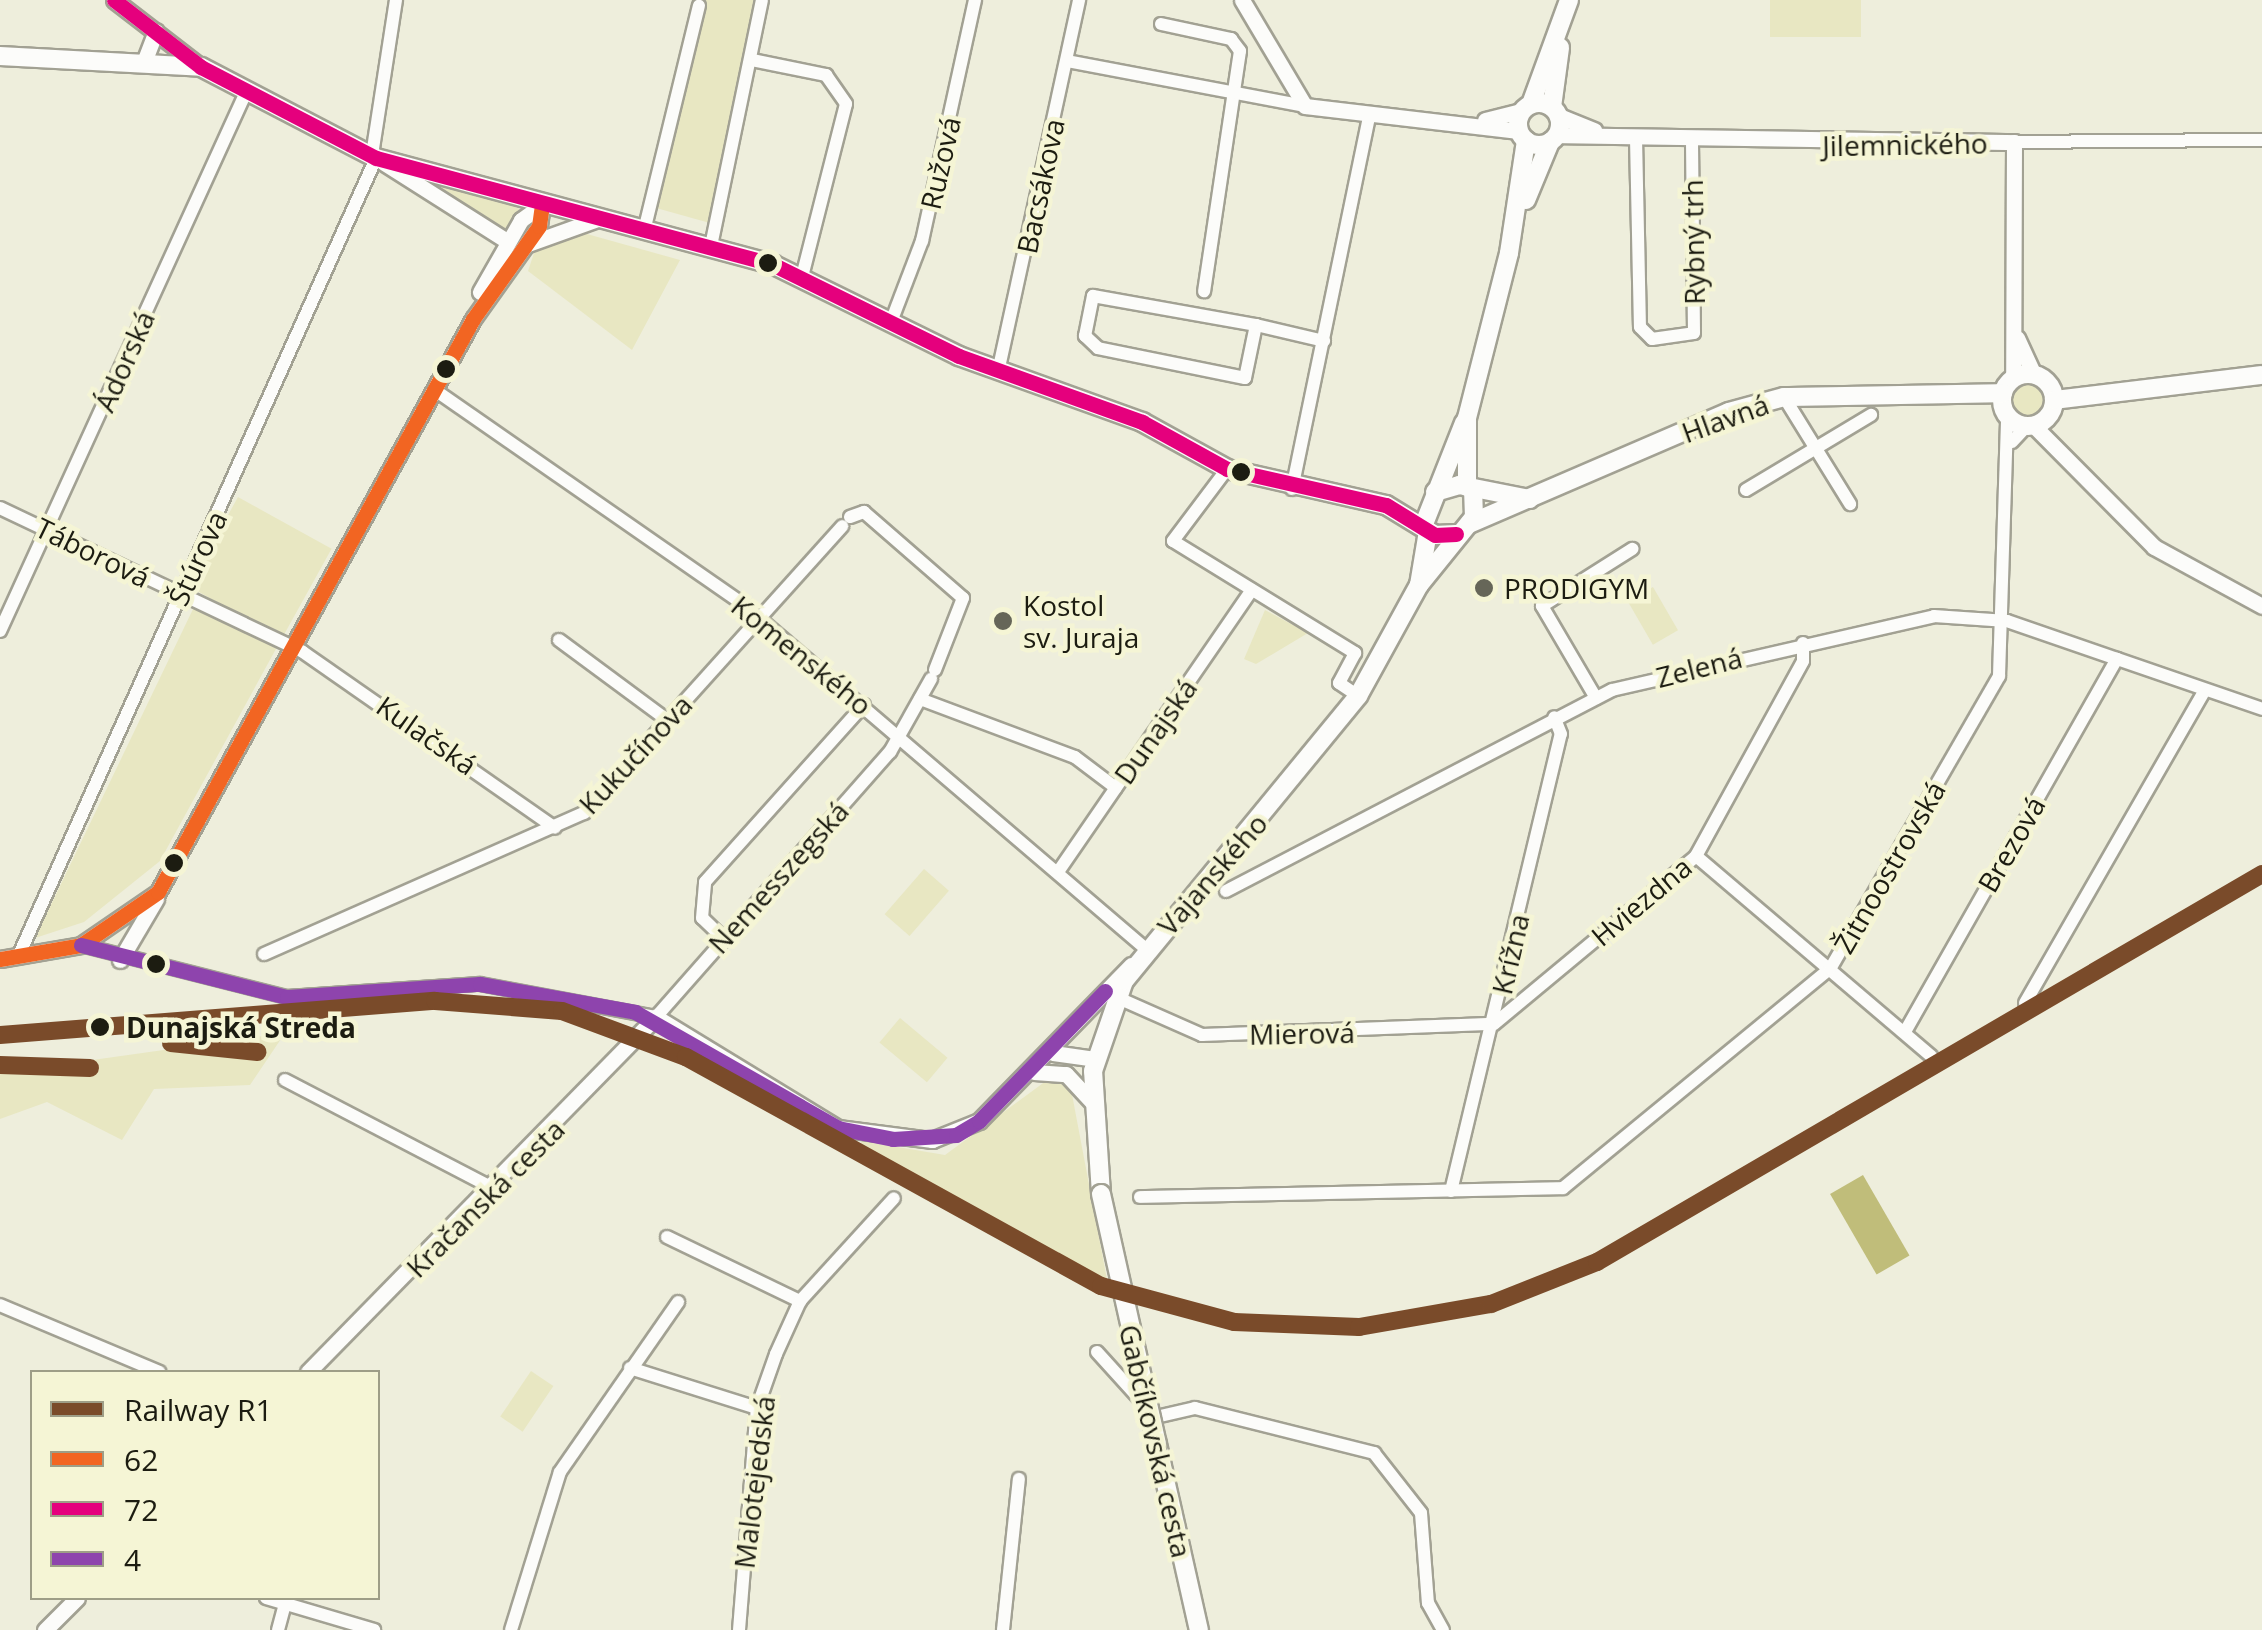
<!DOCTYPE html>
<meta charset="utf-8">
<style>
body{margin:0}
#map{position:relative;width:2262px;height:1630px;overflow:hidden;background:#eeeedc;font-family:"Open Sans",sans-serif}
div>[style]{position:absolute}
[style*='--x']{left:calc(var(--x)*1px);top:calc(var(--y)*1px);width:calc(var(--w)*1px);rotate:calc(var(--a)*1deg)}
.green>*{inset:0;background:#e8e7c2;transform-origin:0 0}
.round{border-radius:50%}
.water>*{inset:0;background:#c0bd7a;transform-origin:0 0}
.roads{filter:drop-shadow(2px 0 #a2a193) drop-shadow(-2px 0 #a2a193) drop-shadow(0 2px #a2a193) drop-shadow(0 -2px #a2a193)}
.minor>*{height:12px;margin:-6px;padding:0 6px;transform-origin:6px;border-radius:6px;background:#fcfcfa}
.tertiary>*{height:15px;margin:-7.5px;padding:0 7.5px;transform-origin:7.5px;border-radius:7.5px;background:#fcfcfa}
.secondary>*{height:18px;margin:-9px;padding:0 9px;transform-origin:9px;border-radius:9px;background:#fcfcfa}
.secondary>.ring{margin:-9px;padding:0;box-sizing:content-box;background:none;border:18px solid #fcfcfa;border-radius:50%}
.bridges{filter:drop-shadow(2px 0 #a2a193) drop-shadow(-2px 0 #a2a193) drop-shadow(0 2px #a2a193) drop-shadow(0 -2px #a2a193)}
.secondary-bridge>*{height:18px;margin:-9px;padding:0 9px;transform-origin:9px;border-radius:9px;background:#fcfcfa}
.bus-1>*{height:15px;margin:-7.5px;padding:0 7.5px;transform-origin:7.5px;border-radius:7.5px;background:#f26522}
.bus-2>*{height:15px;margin:-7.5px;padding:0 7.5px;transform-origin:7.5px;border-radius:7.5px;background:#e5007d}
.bus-3>*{height:15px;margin:-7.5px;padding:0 7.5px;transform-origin:7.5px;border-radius:7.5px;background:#8e44ad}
.rail-1>*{height:18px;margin:-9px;padding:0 9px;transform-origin:9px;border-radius:9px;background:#7a4b2a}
.dots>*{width:28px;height:28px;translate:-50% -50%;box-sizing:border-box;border:5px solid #f5f5d5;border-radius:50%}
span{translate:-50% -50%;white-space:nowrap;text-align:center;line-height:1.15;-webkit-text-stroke:9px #f5f5d5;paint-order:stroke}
.street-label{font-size:28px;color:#1c1c11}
.poi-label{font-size:28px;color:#1c1c11}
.left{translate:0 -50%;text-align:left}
.stop-label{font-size:28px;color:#1c1c11;font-weight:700}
.legend{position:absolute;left:30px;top:1370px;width:350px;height:230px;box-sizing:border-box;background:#f5f5d5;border:2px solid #9e9e87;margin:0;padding:12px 18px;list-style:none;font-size:30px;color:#1c1c11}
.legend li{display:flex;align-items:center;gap:20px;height:50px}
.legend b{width:50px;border:2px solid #9e9e87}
</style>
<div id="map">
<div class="green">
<i style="clip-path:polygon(701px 0,762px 0,717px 225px,649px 206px)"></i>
<i style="left:1770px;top:0;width:91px;height:37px"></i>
<i style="clip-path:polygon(441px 180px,520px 209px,506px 230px,436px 192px)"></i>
<i style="clip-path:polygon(587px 234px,680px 260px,632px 350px,528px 271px,534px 253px,556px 239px)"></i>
<i class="round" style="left:2010px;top:381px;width:40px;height:40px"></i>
<i style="left:238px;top:497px;width:107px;height:102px;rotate:29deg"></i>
<i style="left:1653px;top:587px;width:50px;height:29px;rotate:60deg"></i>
<i style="clip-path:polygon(194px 607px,277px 647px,160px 861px,84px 922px,35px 938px)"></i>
<i style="clip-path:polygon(1265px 610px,1308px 633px,1256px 664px,1244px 659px)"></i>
<i style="left:924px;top:869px;width:33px;height:60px;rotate:41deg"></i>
<i style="left:900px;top:1018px;width:62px;height:32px;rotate:40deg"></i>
<i style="clip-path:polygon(285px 1033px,250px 1085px,154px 1089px,122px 1140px,47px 1102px,0 1119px,0 1073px)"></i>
<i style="clip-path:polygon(1050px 1078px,1071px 1089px,1108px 1285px,856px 1151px,862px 1141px,945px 1155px)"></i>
<i style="left:531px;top:1371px;width:27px;height:55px;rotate:34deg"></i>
</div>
<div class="water">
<i style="left:1863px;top:1175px;width:93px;height:38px;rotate:60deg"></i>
</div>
<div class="roads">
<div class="minor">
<i style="--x:1161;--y:24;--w:72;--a:12.1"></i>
<i style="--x:1231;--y:39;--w:15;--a:53"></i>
<i style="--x:1240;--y:51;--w:243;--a:98.5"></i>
<i style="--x:752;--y:60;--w:76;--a:11.5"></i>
<i style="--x:826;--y:75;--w:35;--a:55"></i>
<i style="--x:846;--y:104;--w:179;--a:104.3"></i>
<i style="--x:1067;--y:61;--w:242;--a:10.7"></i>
<i style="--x:1636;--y:138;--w:189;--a:88.8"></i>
<i style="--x:1640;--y:327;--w:17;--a:45"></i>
<i style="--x:1652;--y:339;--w:42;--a:-8.1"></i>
<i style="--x:1694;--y:333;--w:191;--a:-90.6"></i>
<i style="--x:2014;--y:142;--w:248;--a:-0.5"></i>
<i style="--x:372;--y:155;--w:157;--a:-81.2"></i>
<i style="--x:644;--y:231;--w:232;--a:-76.3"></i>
<i style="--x:711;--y:246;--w:251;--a:-78.3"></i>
<i style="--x:891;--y:322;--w:87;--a:-69.1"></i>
<i style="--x:922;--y:241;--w:247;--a:-77.6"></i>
<i style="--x:1256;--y:325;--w:54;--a:101.7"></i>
<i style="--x:1245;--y:378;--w:150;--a:-168.5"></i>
<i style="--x:1098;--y:348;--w:18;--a:-137"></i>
<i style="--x:1085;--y:336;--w:41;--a:-78.7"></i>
<i style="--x:1093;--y:296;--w:166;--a:10.1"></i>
<i style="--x:1256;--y:325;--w:70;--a:13.2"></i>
<i style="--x:998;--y:372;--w:381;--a:-77.7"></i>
<i style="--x:435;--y:390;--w:371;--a:34.8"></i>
<i style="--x:740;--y:602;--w:534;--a:40.52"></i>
<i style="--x:1784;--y:397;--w:126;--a:58.3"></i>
<i style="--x:2012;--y:442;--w:21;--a:-47"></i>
<i style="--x:1227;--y:469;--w:90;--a:126.9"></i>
<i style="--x:1173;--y:541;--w:214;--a:31.6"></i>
<i style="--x:1355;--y:653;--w:34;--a:118"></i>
<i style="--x:1339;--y:683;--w:23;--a:34"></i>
<i style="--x:1292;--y:489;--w:381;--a:-78.3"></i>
<i style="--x:1746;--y:490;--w:146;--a:-31"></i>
<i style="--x:0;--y:508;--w:335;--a:25.4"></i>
<i style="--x:303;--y:652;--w:307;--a:34.9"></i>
<i style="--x:850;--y:517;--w:15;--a:-20"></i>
<i style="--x:864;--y:512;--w:131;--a:41"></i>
<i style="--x:963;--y:598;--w:77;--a:111.3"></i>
<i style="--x:0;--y:631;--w:595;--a:-65.46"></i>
<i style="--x:559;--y:640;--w:134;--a:36.5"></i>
<i style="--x:1596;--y:698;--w:107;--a:-120.4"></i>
<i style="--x:1542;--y:606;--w:107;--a:-32.3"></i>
<i style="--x:920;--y:699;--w:165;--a:20.5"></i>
<i style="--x:1075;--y:757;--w:51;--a:37.1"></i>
<i style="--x:1696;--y:856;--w:309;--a:40.4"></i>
<i style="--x:1058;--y:872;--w:342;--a:-55.5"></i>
<i style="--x:1226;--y:891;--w:435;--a:-27.5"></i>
<i style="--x:1612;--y:690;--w:330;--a:-12.9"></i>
<i style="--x:1934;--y:616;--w:73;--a:3.9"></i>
<i style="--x:2007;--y:621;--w:270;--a:19"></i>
<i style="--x:724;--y:939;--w:30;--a:-136"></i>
<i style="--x:702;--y:918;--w:36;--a:-85"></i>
<i style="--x:705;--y:882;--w:238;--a:-48.1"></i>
<i style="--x:81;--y:945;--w:212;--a:14.2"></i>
<i style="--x:287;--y:997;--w:193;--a:-3.9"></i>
<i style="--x:480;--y:984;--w:179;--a:10.6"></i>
<i style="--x:656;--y:1017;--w:354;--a:-48.6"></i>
<i style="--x:890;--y:752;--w:84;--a:-60.7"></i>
<i style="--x:264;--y:954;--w:350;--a:-23.8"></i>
<i style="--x:584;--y:813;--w:386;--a:-48"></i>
<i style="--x:18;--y:957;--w:876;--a:-65.86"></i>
<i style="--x:1116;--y:997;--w:94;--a:23.8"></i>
<i style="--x:1202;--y:1035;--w:292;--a:-2.2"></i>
<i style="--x:1494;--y:1024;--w:263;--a:-39.7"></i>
<i style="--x:1696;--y:856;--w:222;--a:-61.2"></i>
<i style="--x:1803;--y:661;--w:18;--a:-90"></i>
<i style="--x:2025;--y:1003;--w:361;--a:-60.1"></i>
<i style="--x:1906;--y:1030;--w:427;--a:-60.4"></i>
<i style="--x:285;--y:1080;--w:238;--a:27.5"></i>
<i style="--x:1451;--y:1191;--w:470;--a:-76.5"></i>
<i style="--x:1561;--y:734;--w:18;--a:-112"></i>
<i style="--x:1140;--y:1197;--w:423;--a:-1.2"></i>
<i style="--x:1563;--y:1188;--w:345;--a:-39.4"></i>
<i style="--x:1830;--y:969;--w:338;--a:-60"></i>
<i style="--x:1999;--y:676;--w:259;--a:-88.2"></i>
<i style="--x:667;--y:1237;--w:148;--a:25.7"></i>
<i style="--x:0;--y:1305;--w:173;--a:22.8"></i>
<i style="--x:1097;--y:1352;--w:88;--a:47.8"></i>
<i style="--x:1156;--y:1417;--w:40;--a:-13"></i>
<i style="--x:1195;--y:1408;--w:185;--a:14.1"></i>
<i style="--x:1374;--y:1453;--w:76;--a:51.9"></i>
<i style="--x:1421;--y:1513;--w:90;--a:85.6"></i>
<i style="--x:1428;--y:1603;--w:31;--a:61"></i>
<i style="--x:630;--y:1368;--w:133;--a:17.5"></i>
<i style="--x:266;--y:1598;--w:113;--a:16.5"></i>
<i style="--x:278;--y:1630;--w:27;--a:-75"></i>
<i style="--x:511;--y:1630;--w:165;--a:-72.8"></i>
<i style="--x:560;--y:1472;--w:207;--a:-55.2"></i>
<i style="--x:739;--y:1630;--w:223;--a:-85.4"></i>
<i style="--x:757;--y:1408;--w:57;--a:-70.6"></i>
<i style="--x:776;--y:1354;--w:58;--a:-65.6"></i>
<i style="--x:800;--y:1301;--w:139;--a:-47.6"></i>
<i style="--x:1003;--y:1630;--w:152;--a:-84"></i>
</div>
<div class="tertiary">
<i style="--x:114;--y:0;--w:110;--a:37.6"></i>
<i style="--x:1242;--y:0;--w:123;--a:59.3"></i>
<i style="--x:1305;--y:106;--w:215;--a:6.7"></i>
<i style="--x:144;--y:62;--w:33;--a:-69"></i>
<i style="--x:1559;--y:116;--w:38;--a:22"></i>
<i style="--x:1485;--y:120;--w:38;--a:-14"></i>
<i style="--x:1557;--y:135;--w:457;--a:0.9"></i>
<i style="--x:2014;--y:142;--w:236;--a:90.2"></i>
<i style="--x:384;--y:163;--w:146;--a:32.4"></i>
<i style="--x:528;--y:244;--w:74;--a:-19.7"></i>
<i style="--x:480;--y:292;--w:83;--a:-60.3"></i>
<i style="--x:521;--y:220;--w:26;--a:-36"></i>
<i style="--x:2017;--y:338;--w:41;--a:65.3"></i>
<i style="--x:2034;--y:426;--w:170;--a:45.2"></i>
<i style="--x:2154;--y:547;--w:123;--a:28.6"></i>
<i style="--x:0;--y:959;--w:82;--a:-9.8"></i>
<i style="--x:81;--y:945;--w:93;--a:-34.5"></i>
<i style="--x:158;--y:892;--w:654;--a:-61.2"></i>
<i style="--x:473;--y:319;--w:114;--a:-54.6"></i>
<i style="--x:539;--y:226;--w:21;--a:-82"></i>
<i style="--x:120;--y:960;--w:71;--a:-59.5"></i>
<i style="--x:1053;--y:1053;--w:42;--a:8.1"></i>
<i style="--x:1034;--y:1072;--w:32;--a:4"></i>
<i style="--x:1066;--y:1074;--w:37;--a:47"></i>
<i style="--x:308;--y:1372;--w:497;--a:-45.6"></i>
<i style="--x:656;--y:1017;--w:213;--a:31.4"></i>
<i style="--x:838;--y:1128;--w:95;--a:7.3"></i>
<i style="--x:932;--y:1140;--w:51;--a:-22"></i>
<i style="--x:979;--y:1121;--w:218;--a:-45.7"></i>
<i style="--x:45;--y:1630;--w:45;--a:-45"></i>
</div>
<div class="secondary">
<i style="--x:0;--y:56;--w:201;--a:3.1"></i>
<i style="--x:201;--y:67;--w:197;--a:27.5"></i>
<i style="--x:376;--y:158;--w:412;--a:15"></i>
<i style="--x:774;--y:265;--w:206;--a:26.2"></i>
<i style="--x:959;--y:356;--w:195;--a:19.8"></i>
<i style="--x:1142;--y:422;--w:97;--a:28.9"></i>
<i style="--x:1227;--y:469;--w:163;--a:12.8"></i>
<i style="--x:1386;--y:505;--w:57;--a:31.5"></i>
<i style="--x:1435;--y:535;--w:21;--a:-3"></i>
<i class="ring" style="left:1518px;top:103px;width:24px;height:24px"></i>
<i style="--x:1531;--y:104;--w:111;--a:-69.9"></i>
<i style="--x:1552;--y:107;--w:60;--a:-82.3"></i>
<i style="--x:1526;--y:200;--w:63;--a:-67.5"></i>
<i class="ring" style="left:2002px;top:374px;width:34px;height:34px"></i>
<i style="--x:2054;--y:400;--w:209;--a:-6.9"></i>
<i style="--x:1467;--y:487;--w:69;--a:-90"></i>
<i style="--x:1467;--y:418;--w:170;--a:-75.7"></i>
<i style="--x:1509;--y:253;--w:114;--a:-81.4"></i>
<i style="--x:1435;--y:492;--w:25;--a:-16"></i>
<i style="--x:1459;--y:485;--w:72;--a:11.2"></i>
<i style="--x:1424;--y:524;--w:109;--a:-68.4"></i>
<i style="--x:1469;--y:524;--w:283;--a:-23.3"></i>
<i style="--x:1729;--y:412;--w:57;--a:-15.3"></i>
<i style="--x:1784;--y:397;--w:219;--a:-1"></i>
<i style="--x:1419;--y:585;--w:87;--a:-51"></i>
<i style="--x:1474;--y:517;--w:23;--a:-92"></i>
<i style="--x:1101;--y:1194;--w:123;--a:-93.7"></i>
<i style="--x:1093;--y:1071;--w:95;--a:-71"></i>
<i style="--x:1124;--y:981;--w:369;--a:-50.6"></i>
<i style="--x:1358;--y:696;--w:127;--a:-61.2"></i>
<i style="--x:1419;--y:585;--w:55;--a:-80.5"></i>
<i style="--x:1157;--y:1444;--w:191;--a:77.3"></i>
</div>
</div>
<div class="bridges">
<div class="secondary-bridge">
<i style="--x:1101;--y:1194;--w:256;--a:77.4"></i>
</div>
</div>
<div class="bus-1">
<i style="--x:0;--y:959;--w:82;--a:-9.8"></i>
<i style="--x:81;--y:945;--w:93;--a:-34.5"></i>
<i style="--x:158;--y:892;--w:654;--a:-61.2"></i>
<i style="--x:473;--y:319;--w:114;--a:-54.6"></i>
<i style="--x:539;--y:226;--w:21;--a:-82"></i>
</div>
<div class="bus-2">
<i style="--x:114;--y:0;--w:110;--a:37.6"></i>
<i style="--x:201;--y:67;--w:197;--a:27.5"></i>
<i style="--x:376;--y:158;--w:412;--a:15"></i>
<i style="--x:774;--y:265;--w:206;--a:26.2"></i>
<i style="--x:959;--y:356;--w:195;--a:19.8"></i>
<i style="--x:1142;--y:422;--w:97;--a:28.9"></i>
<i style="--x:1227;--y:469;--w:163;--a:12.8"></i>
<i style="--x:1386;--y:505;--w:57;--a:31.5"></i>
<i style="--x:1435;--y:535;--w:21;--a:-3"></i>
</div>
<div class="bus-3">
<i style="--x:81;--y:945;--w:212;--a:14.2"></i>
<i style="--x:287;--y:997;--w:193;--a:-3.9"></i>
<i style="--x:480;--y:984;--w:158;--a:10.2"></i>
<i style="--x:635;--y:1012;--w:234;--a:29.7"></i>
<i style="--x:838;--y:1128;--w:56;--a:11.3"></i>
<i style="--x:893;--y:1139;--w:63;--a:-3.6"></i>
<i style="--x:956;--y:1135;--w:27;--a:-31"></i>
<i style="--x:979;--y:1121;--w:181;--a:-45.9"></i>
</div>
<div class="rail-1">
<i style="--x:0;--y:1035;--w:436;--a:-4.5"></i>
<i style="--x:435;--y:1001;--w:127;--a:4.5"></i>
<i style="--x:562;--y:1011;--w:132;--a:20.4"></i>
<i style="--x:686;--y:1057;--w:474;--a:28.9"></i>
<i style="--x:1101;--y:1286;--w:138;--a:15.1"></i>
<i style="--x:1234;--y:1322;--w:125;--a:2.3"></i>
<i style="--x:1359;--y:1327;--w:134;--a:-9.9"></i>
<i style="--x:1491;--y:1304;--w:114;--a:-21.6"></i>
<i style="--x:1597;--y:1262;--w:770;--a:-30.26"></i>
<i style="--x:171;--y:1043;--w:87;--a:5.9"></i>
<i style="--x:0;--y:1065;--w:90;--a:1.9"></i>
</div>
<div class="dots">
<i style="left:768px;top:263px;background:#1c1c11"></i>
<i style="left:446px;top:369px;background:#1c1c11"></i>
<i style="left:1241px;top:472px;background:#1c1c11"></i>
<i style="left:1484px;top:588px;background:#666658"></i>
<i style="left:1003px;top:621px;background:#666658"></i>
<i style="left:174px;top:863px;background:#1c1c11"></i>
<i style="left:156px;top:964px;background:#1c1c11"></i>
<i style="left:100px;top:1027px;background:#1c1c11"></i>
</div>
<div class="street-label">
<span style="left:1905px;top:144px;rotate:-1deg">Jilemnického</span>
<span style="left:940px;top:163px;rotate:-77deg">Ružová</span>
<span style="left:1040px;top:186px;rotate:-78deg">Bacsákova</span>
<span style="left:1693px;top:242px;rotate:-91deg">Rybný trh</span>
<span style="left:124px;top:361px;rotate:-66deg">Ádorská</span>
<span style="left:1725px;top:418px;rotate:-20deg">Hlavná</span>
<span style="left:93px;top:552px;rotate:26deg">Táborová</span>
<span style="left:197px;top:558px;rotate:-65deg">Štúrova</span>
<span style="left:802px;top:655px;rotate:39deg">Komenského</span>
<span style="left:1699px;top:667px;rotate:-14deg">Zelená</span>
<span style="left:1155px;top:731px;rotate:-55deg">Dunajská</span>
<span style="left:427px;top:735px;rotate:35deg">Kulačská</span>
<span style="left:635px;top:754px;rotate:-47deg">Kukučínova</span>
<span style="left:2011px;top:844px;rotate:-60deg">Brezová</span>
<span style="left:1889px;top:867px;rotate:-60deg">Žitnoostrovská</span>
<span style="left:1212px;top:874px;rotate:-49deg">Vajanského</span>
<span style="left:778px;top:877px;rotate:-48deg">Nemesszegská</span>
<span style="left:1641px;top:901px;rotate:-40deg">Hviezdna</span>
<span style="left:1510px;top:954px;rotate:-77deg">Krížna</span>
<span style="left:1302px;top:1033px;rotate:-1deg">Mierová</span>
<span style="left:485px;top:1198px;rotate:-45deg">Kračanská cesta</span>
<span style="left:1156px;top:1441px;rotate:77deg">Gabčíkovská cesta</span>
<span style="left:754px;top:1482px;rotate:-83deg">Malotejedská</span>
</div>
<div class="poi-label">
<span class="left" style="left:1504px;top:588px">PRODIGYM</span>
<span class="left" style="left:1023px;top:621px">Kostol<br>sv. Juraja</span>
</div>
<div class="stop-label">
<span class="left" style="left:126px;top:1027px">Dunajská Streda</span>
</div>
<ul class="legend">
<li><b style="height:12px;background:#7a4b2a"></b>Railway R1</li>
<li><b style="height:12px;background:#f26522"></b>62</li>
<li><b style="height:12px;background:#e5007d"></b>72</li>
<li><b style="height:12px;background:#8e44ad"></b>4</li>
</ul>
</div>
